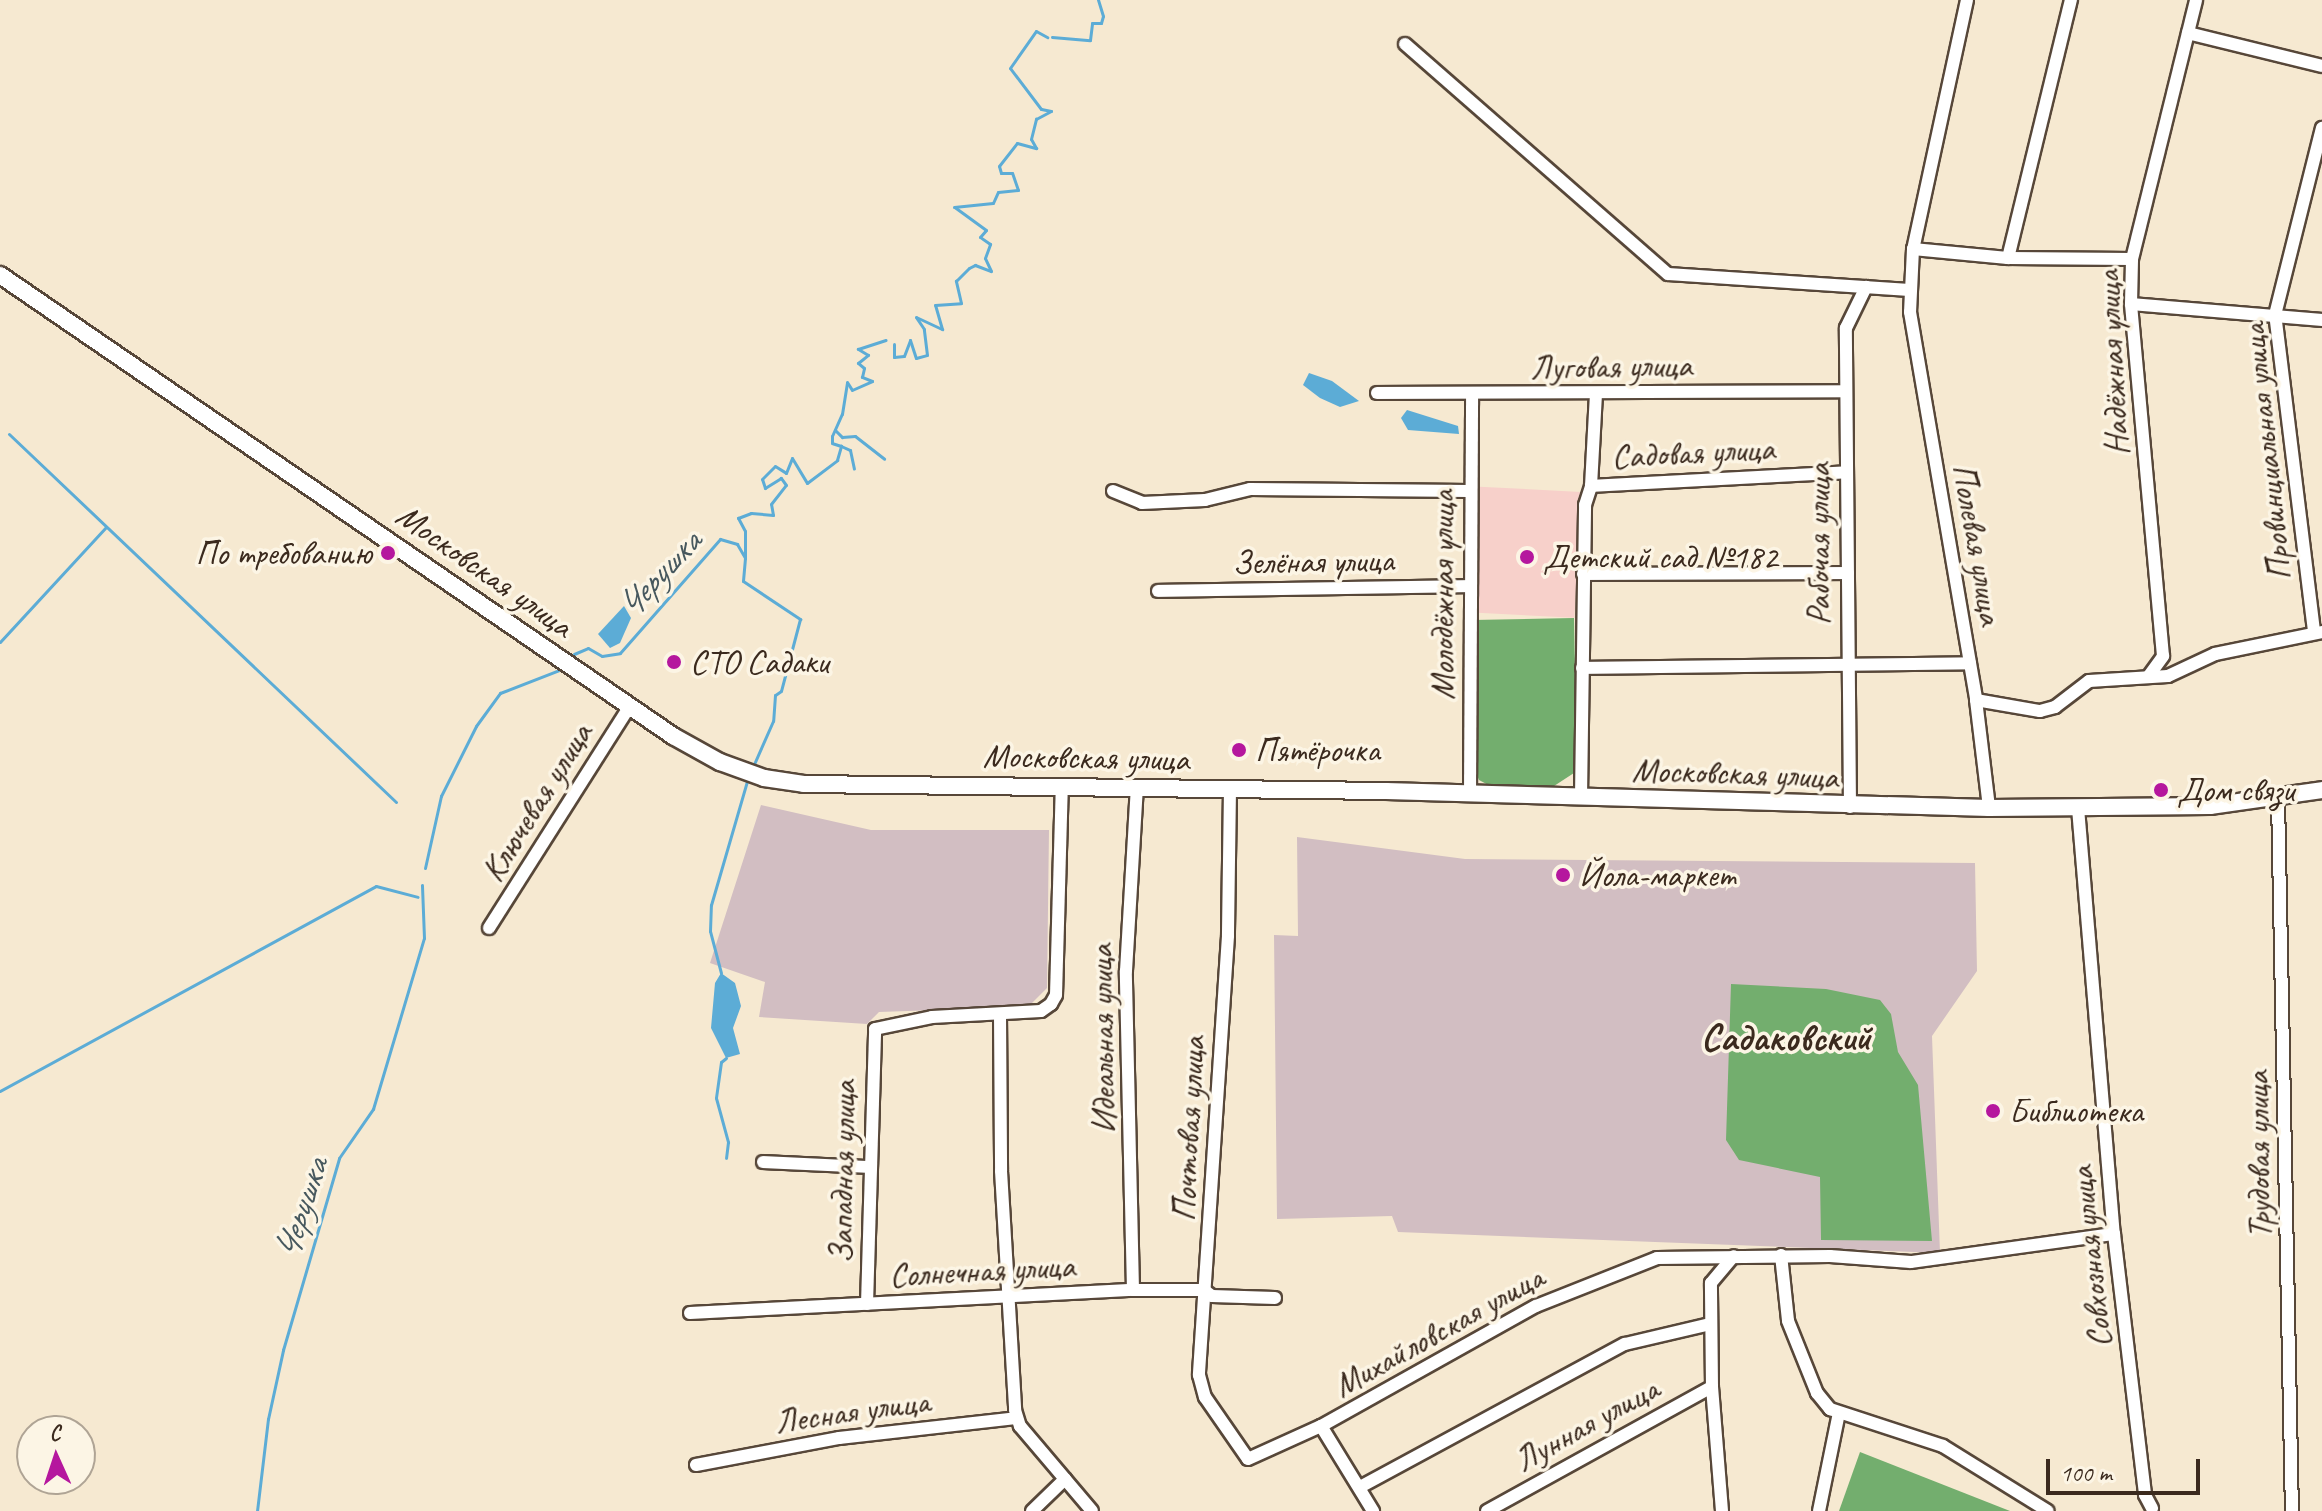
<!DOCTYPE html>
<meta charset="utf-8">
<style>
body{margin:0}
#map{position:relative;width:2322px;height:1511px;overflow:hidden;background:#f6e9d1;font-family:Caveat,sans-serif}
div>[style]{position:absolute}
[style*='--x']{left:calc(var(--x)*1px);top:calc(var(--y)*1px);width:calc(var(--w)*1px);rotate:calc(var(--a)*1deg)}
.built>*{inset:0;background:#f7d0ca;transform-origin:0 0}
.industrial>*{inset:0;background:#d2bec2}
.forest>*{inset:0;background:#73ae6e}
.water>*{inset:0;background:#5cacd6}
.stream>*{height:3px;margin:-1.5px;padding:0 1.5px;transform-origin:1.5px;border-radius:1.5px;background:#5cacd6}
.roads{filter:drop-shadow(2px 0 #574739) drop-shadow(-2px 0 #574739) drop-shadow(0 2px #574739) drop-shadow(0 -2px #574739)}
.minor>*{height:12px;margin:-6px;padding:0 6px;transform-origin:6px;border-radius:6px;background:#fff}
.major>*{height:16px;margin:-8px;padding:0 8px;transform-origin:8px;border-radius:8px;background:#fff}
.dots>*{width:22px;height:22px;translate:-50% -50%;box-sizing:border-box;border:4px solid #fcf5e5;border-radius:50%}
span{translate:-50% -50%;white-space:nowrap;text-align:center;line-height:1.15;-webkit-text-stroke:7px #fcf5e5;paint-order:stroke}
.street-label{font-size:34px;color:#3b2a1e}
.poi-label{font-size:34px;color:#3b2a1e}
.right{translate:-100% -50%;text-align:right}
.left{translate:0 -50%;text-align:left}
.water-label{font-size:36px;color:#47585e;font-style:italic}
.quarter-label{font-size:38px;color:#3b2a1e;font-weight:700}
.north{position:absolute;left:16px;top:1415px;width:80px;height:80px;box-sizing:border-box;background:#fcf5e5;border:2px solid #afa495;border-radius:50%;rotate:357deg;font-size:22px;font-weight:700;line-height:32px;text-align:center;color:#3b2a1e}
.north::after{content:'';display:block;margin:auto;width:28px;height:36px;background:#b5179e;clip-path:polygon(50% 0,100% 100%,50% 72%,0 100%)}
.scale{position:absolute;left:2046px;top:1459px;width:154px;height:36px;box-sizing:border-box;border:4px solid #3b2a1e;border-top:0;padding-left:10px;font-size:24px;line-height:28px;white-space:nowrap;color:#3b2a1e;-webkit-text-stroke:6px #fcf5e5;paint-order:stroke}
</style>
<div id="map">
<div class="built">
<i style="left:1581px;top:492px;width:126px;height:107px;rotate:93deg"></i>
</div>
<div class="industrial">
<i style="clip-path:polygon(761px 805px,871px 830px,1049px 830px,1047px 988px,1028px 1007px,879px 1012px,867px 1024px,759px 1017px,765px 982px,710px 963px)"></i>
<i style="clip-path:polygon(1297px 837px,1465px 859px,1975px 863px,1977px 971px,1932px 1036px,1940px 1253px,1398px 1232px,1392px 1216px,1277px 1219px,1274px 935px,1298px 936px)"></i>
</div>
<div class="forest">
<i style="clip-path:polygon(1574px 618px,1577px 771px,1551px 788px,1494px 788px,1479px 780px,1474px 768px,1473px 620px)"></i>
<i style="clip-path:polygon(1731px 984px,1826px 989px,1880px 1000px,1891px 1014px,1898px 1052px,1918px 1085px,1932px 1241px,1821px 1240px,1820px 1177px,1739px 1160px,1726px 1140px)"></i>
<i style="clip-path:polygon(1860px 1452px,2010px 1511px,1839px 1511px)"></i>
</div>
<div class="water">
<i style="clip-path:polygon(1309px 373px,1332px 381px,1359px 401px,1340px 407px,1320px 398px,1303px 385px)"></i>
<i style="clip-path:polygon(1407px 410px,1458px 426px,1459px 434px,1408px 430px,1401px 418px)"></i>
<i style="clip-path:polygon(624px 606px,631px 618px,620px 643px,610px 648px,598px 634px)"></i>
<i style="clip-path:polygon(721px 973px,735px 983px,741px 1006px,733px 1028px,740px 1054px,726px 1058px,711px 1028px,715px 983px)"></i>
</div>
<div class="stream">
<i style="--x:1052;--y:37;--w:38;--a:5"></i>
<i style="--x:1090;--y:40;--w:17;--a:-83"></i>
<i style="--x:1092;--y:23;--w:9;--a:0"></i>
<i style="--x:1101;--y:23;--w:7;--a:-74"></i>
<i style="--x:1103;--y:16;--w:17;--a:-107"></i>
<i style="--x:894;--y:344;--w:13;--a:90"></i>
<i style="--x:894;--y:357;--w:10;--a:-6"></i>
<i style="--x:904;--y:356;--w:17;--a:-69"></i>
<i style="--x:910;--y:340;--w:19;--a:72"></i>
<i style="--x:916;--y:358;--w:11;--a:-15"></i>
<i style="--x:927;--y:355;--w:26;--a:-97"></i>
<i style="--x:924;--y:329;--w:14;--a:-124"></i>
<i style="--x:916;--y:317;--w:29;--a:25"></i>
<i style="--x:942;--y:329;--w:25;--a:-106"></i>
<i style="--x:935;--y:305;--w:26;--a:-4"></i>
<i style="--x:961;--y:303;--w:23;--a:-103"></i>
<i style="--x:956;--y:281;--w:18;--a:-45"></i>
<i style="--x:969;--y:268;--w:7;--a:-27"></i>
<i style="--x:975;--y:265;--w:17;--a:21"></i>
<i style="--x:991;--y:271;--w:14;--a:-115"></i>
<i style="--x:985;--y:258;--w:15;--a:-70"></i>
<i style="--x:990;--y:244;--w:12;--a:-145"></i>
<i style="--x:980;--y:237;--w:9;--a:-49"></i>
<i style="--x:986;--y:230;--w:39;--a:-144"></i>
<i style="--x:954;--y:207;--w:39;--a:-6"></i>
<i style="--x:993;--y:203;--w:12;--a:-66"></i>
<i style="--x:998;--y:192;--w:20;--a:-6"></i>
<i style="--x:1018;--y:190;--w:18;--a:-109"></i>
<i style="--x:1012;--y:173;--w:11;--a:180"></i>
<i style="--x:1001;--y:173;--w:7;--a:-106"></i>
<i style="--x:999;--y:166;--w:29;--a:-52"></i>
<i style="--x:1017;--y:143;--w:20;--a:15"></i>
<i style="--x:1036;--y:148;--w:10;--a:-119"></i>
<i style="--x:1031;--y:139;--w:21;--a:-76"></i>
<i style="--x:1036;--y:119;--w:17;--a:-28"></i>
<i style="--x:1051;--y:111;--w:10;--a:-169"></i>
<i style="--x:1041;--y:109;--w:51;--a:-127.1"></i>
<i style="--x:1010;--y:68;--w:45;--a:-54.9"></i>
<i style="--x:1036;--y:31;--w:13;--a:29"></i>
<i style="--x:835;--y:430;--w:10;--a:45"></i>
<i style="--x:842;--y:437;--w:13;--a:-4"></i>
<i style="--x:855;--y:436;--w:37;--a:38"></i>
<i style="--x:9;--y:434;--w:534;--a:43.56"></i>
<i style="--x:841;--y:446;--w:10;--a:24"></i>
<i style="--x:850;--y:450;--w:19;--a:78"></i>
<i style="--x:745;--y:558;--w:23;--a:95"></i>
<i style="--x:743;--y:581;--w:69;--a:33.7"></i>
<i style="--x:800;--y:619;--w:74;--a:104.8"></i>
<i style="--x:781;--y:691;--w:7;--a:146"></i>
<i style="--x:775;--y:695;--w:26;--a:94"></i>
<i style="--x:773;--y:721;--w:47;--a:113.8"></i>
<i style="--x:0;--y:642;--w:156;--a:-47.3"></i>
<i style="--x:574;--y:654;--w:15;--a:-23"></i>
<i style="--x:588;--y:648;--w:16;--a:30"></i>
<i style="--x:602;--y:656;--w:18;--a:-9"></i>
<i style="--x:620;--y:653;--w:152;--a:-48.7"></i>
<i style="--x:720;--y:539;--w:18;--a:16"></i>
<i style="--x:737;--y:544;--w:16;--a:60"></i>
<i style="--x:745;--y:558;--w:27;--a:-90"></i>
<i style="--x:745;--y:531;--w:15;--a:-118"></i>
<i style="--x:738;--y:518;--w:14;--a:-21"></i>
<i style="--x:751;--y:513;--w:22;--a:5"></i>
<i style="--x:773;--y:515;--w:11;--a:-100"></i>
<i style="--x:771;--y:504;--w:24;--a:-52"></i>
<i style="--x:786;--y:485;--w:9;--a:-126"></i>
<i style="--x:781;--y:478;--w:19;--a:148"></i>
<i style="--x:765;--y:488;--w:9;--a:-108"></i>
<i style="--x:762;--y:479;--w:18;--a:-45"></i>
<i style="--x:775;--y:466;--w:13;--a:32"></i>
<i style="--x:786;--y:473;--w:16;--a:-68"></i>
<i style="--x:792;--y:458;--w:29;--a:59"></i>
<i style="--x:807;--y:483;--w:38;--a:-37"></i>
<i style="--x:837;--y:460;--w:15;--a:-74"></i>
<i style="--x:841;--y:446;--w:9;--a:-162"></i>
<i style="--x:832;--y:443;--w:7;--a:-90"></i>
<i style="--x:832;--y:436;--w:24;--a:-66"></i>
<i style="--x:842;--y:414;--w:32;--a:-81"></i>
<i style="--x:847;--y:382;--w:9;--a:58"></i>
<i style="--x:852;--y:390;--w:22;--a:-24"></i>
<i style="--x:872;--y:381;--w:11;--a:-158"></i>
<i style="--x:862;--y:377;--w:9;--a:-77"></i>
<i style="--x:864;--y:368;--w:8;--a:-140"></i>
<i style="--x:858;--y:363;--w:13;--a:-39"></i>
<i style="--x:868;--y:355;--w:12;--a:-149"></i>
<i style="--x:858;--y:349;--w:29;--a:-18"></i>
<i style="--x:425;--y:868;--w:74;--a:-77.5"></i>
<i style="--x:441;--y:796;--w:78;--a:-63.4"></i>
<i style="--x:476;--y:726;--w:41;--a:-54"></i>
<i style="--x:500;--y:693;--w:66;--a:-21.2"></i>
<i style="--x:721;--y:973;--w:43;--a:-104.7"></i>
<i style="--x:710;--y:931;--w:26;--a:-88"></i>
<i style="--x:711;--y:905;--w:129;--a:-73.8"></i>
<i style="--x:726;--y:1058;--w:6;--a:141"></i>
<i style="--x:721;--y:1062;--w:36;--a:98"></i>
<i style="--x:716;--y:1098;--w:46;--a:74.7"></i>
<i style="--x:728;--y:1142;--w:16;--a:97"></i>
<i style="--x:0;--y:1091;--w:428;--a:-28.6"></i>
<i style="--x:376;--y:886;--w:43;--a:14.7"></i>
<i style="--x:257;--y:1511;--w:93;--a:-83.2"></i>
<i style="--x:268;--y:1419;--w:71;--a:-77.7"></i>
<i style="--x:283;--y:1350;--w:200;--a:-73.7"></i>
<i style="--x:339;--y:1158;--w:60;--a:-55.2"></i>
<i style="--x:373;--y:1109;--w:178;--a:-73.4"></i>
<i style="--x:424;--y:938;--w:53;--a:-92.2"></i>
</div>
<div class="roads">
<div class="minor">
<i style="--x:1967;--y:0;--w:255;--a:102.2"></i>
<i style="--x:1913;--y:249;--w:63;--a:92.7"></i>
<i style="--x:1910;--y:312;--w:394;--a:80.3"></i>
<i style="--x:1976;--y:700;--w:109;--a:83.1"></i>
<i style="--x:2188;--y:33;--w:138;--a:13.8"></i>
<i style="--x:1405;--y:44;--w:349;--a:41.2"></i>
<i style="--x:1668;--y:274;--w:242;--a:3.8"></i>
<i style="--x:1913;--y:249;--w:95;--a:5.4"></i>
<i style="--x:2008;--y:258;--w:124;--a:0.5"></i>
<i style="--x:2008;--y:258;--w:266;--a:-76.3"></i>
<i style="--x:2131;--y:304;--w:192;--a:4.8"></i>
<i style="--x:1377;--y:393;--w:468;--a:-0.2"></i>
<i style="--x:1591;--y:486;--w:255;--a:-3.1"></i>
<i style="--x:1113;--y:491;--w:31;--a:22"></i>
<i style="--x:1142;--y:503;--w:63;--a:-2.7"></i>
<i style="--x:1205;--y:500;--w:46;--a:-13.7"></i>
<i style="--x:1250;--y:489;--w:219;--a:0.5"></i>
<i style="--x:1583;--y:574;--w:265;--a:-0.2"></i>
<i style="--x:1158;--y:591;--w:311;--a:-0.9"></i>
<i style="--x:2314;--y:631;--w:318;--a:-97"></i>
<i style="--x:2275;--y:315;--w:193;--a:-75.9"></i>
<i style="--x:1582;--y:668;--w:388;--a:-0.7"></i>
<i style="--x:2148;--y:677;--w:26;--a:-54"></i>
<i style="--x:2163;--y:656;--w:353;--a:-95.2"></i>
<i style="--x:2131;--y:304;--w:45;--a:-88.7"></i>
<i style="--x:2132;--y:259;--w:267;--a:-76.1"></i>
<i style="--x:1976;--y:700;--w:65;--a:9.8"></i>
<i style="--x:2040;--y:711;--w:16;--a:-15"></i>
<i style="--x:2055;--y:707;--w:43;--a:-37.4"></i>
<i style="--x:2089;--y:681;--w:79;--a:-3.6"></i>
<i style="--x:2168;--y:676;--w:52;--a:-25.1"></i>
<i style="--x:2215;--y:654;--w:109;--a:-11.6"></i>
<i style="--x:1230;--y:789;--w:147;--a:90.8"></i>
<i style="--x:1228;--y:936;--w:440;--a:93.8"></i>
<i style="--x:1199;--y:1375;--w:23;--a:75"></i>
<i style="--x:1205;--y:1397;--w:75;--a:55.3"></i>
<i style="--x:1248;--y:1459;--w:80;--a:-24.3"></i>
<i style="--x:1321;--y:1426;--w:246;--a:-29.2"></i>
<i style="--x:1536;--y:1306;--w:130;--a:-21.6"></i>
<i style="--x:1657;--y:1258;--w:173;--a:-0.7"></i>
<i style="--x:1830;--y:1256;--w:81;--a:4.2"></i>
<i style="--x:1911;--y:1262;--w:205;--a:-7.9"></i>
<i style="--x:1470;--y:794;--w:398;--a:-89.7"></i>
<i style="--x:1581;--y:797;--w:292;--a:-89.2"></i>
<i style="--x:1585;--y:505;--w:20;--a:-72"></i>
<i style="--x:1591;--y:486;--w:93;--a:-86.9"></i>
<i style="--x:2278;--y:798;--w:713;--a:88.88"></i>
<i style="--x:1850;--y:807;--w:479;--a:-90.5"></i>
<i style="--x:1846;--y:328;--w:46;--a:-64"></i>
<i style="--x:2078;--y:808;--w:428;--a:85.2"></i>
<i style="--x:2114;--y:1234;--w:263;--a:83.2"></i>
<i style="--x:2145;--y:1495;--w:15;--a:62"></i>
<i style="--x:489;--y:928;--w:263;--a:-57.6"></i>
<i style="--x:1000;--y:1015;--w:156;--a:89.6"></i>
<i style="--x:1001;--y:1171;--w:239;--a:86.6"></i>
<i style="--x:1015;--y:1410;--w:17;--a:73"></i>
<i style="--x:1020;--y:1426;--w:111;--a:49.7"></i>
<i style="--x:763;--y:1162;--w:108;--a:2.7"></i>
<i style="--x:1781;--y:1255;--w:66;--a:83.9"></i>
<i style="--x:1788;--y:1321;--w:78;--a:68.1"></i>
<i style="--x:1817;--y:1393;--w:21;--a:51"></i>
<i style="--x:1830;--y:1409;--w:119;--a:18.1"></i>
<i style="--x:1943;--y:1446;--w:123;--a:31.8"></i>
<i style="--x:1133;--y:1290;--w:319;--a:-91.3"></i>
<i style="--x:1126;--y:971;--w:184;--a:-86.6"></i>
<i style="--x:867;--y:1304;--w:275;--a:-88.3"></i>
<i style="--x:875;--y:1029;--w:58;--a:-11.9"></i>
<i style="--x:932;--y:1017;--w:109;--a:-3.2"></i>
<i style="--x:1041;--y:1011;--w:12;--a:-35"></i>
<i style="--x:1051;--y:1004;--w:10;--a:-61"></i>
<i style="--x:1056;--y:995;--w:209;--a:-88.4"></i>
<i style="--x:690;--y:1313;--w:444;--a:-3"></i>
<i style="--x:1133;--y:1290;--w:71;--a:0"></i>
<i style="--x:1204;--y:1290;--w:10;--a:37"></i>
<i style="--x:1212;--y:1296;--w:63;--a:1.8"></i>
<i style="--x:1321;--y:1426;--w:100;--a:58.5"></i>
<i style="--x:696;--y:1465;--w:146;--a:-10.7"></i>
<i style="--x:839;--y:1438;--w:178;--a:-6.4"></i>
<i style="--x:1360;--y:1487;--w:301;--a:-28.4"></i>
<i style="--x:1625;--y:1344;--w:87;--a:-13.2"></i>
<i style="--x:1032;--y:1511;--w:46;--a:-44.1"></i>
<i style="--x:1487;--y:1511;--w:257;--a:-28.9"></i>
<i style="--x:1722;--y:1511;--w:124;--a:-94.6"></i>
<i style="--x:1712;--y:1387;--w:104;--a:-90.6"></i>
<i style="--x:1711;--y:1283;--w:35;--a:-50"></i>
<i style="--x:1819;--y:1511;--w:100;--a:-78.5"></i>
</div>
<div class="major">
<i style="--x:0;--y:275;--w:816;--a:34.41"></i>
<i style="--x:673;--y:736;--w:54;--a:29"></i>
<i style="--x:720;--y:762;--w:47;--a:20"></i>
<i style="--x:764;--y:778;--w:40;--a:8.5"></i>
<i style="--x:804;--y:784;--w:582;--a:0.69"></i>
<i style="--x:1386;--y:791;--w:603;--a:1.61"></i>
<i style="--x:1989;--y:808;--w:221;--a:-0.5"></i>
<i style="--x:2210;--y:806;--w:113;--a:-8.1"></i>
</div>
</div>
<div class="dots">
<i style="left:388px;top:553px;background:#b5179e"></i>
<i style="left:1527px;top:557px;background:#b5179e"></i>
<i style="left:674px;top:662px;background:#b5179e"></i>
<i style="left:1239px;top:750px;background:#b5179e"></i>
<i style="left:2161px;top:790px;background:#b5179e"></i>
<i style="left:1563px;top:875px;background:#b5179e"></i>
<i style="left:1993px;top:1111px;background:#b5179e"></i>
</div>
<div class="street-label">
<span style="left:2112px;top:363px;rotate:-93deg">Надёжная улица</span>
<span style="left:1611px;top:366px;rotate:-1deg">Луговая улица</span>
<span style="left:1693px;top:452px;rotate:-3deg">Садовая улица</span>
<span style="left:2266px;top:452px;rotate:-96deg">Провинциальная улица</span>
<span style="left:1818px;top:544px;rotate:-90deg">Рабочая улица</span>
<span style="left:1978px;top:544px;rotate:80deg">Полевая улица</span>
<span style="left:1313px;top:561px;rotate:-1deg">Зелёная улица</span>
<span style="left:485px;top:570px;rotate:35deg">Московская улица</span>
<span style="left:1442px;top:595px;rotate:-90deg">Молодёжная улица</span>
<span style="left:1086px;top:757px;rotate:1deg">Московская улица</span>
<span style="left:1735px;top:773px;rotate:2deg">Московская улица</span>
<span style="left:536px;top:802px;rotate:-58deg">Ключевая улица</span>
<span style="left:1102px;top:1039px;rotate:-91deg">Идеальная улица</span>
<span style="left:1188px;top:1129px;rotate:-87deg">Почтовая улица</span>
<span style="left:2258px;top:1155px;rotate:-91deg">Трудовая улица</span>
<span style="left:842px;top:1172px;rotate:-89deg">Западная улица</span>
<span style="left:2090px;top:1257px;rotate:-96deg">Совхозная улица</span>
<span style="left:982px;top:1270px;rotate:-3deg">Солнечная улица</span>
<span style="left:1438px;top:1331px;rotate:-29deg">Михайловская улица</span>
<span style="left:852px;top:1411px;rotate:-8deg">Лесная улица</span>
<span style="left:1586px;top:1424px;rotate:-29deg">Лунная улица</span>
</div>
<div class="poi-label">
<span class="right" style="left:372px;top:553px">По требованию</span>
<span class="left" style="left:1543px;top:557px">Детский сад №182</span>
<span class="left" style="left:690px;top:662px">СТО Садаки</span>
<span class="left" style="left:1255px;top:750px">Пятёрочка</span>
<span class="left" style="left:2177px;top:790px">Дом связи</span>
<span class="left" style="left:1579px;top:875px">Йола-маркет</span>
<span class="left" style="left:2009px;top:1111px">Библиотека</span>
</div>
<div class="water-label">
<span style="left:659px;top:574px;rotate:-47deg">Черушка</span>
<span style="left:301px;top:1209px;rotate:-72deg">Черушка</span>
</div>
<div class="quarter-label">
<span style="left:1786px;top:1038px">Садаковский</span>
</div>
<div class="north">С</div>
<div class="scale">100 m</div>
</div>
